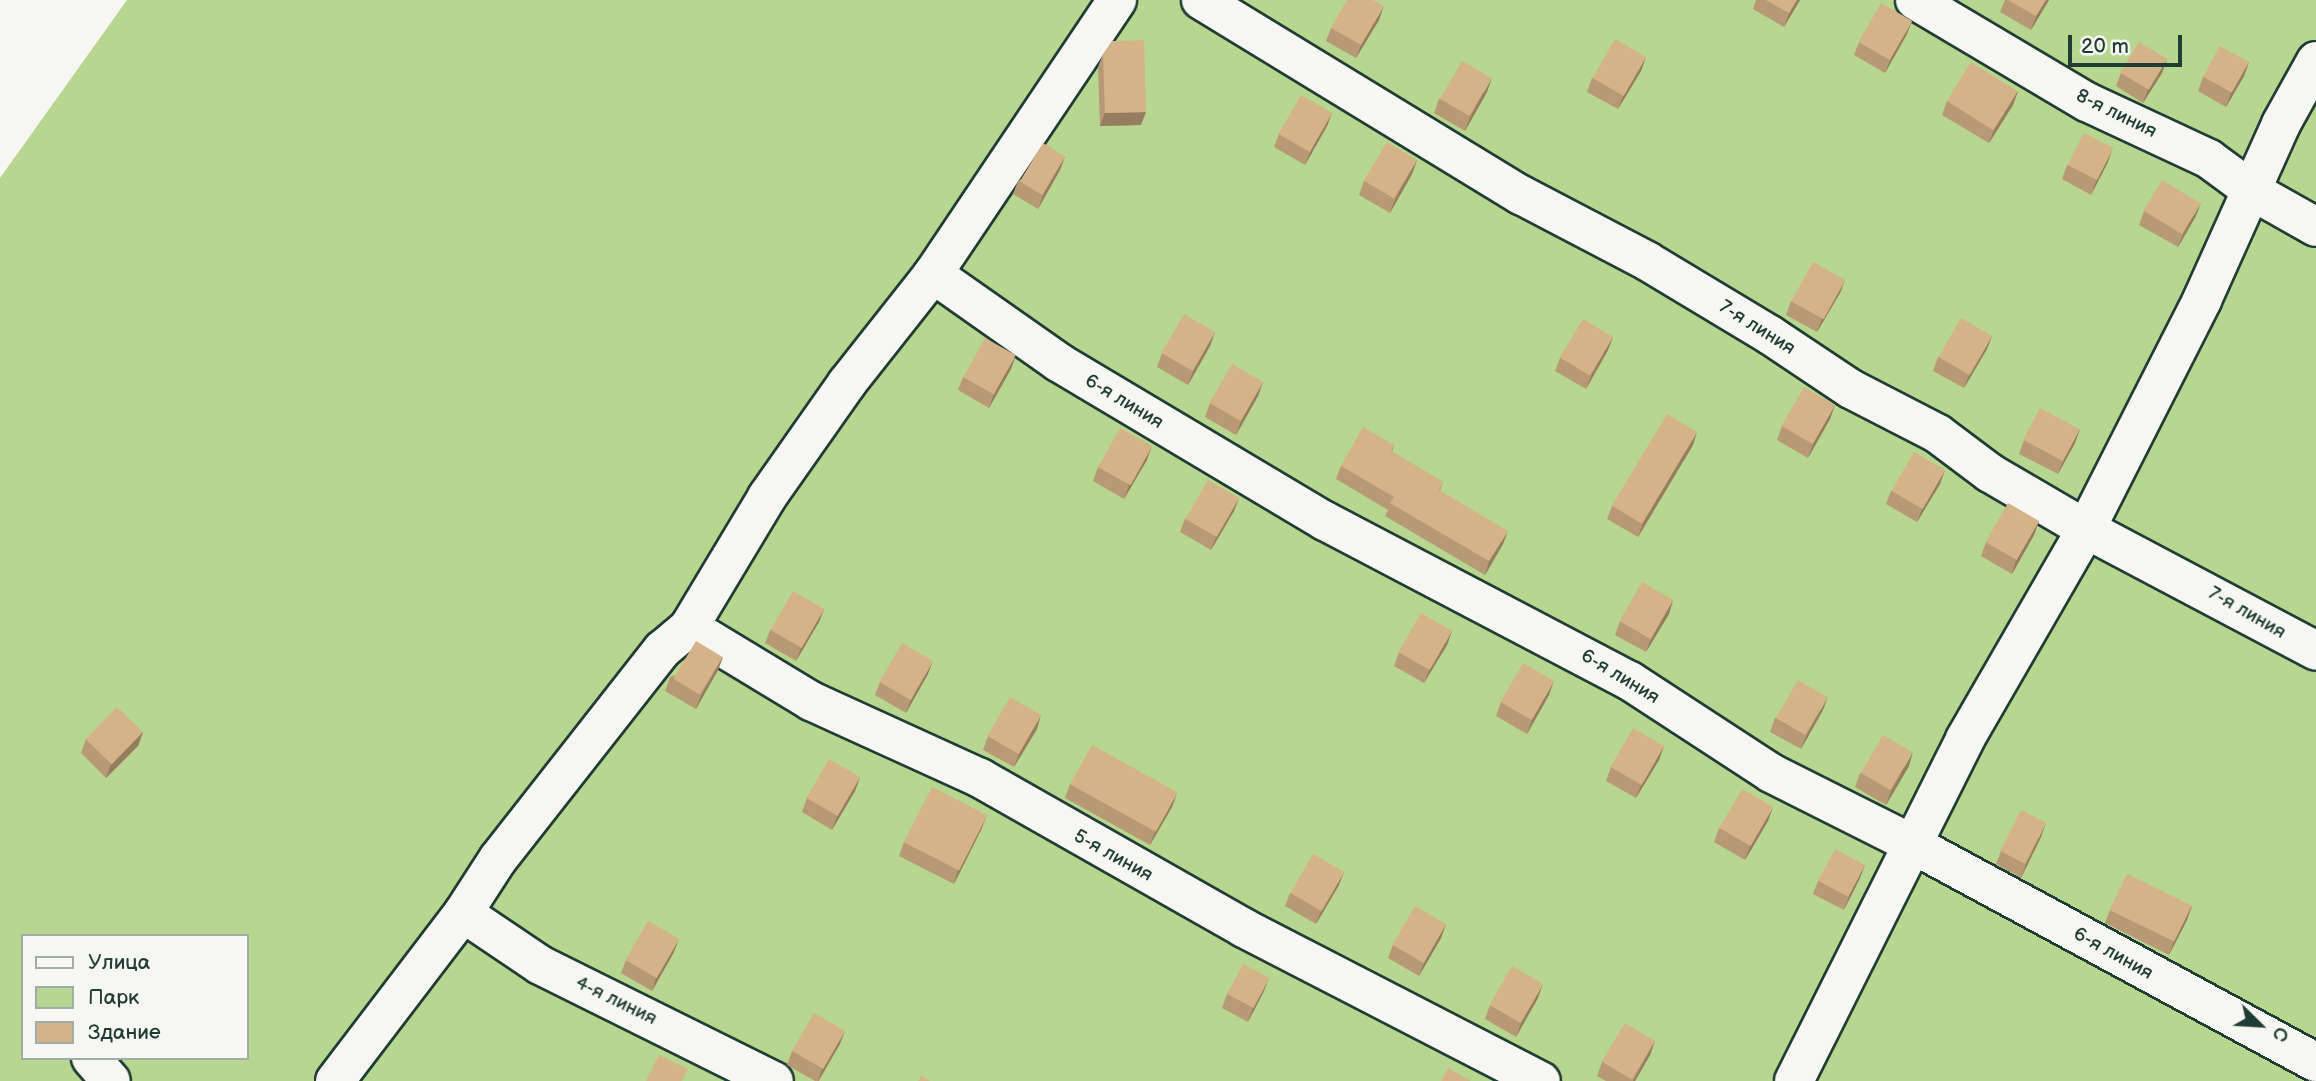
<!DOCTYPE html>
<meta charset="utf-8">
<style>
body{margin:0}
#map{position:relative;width:2316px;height:1081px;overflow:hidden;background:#f6f6f2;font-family:"Balsamiq Sans",sans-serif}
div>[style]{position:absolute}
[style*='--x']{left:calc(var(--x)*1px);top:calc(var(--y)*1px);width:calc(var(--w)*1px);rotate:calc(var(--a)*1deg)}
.green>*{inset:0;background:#b7d68f}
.roads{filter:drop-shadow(2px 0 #1f3d34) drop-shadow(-2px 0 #1f3d34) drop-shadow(0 2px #1f3d34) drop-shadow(0 -2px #1f3d34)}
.minor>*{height:38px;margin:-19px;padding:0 19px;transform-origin:19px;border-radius:19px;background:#f6f6f2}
.wall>*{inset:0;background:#b79a75}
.shaded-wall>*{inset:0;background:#957d5f}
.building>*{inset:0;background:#d5b388;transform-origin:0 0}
span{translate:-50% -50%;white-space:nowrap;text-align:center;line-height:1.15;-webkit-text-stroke:5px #f6f6f2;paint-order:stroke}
.street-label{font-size:19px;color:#1f3d34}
.legend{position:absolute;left:21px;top:934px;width:228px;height:126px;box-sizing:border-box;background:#f6f6f2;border:2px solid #a0aca6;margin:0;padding:9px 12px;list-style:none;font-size:21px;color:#1f3d34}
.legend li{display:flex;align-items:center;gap:14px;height:35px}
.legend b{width:35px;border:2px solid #a0aca6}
.north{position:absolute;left:2225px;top:990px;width:70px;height:70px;-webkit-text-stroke:5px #f6f6f2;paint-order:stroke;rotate:114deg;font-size:19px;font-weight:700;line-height:28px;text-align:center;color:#1f3d34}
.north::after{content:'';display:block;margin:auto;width:24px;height:32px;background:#1f3d34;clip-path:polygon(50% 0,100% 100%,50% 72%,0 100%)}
.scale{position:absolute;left:2068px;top:35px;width:114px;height:32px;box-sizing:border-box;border:4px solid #1f3d34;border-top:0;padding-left:9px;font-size:21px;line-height:24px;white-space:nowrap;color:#1f3d34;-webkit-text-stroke:5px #f6f6f2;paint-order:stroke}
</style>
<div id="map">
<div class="green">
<i style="clip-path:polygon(evenodd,127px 0,2316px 0,2316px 1081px,0 1081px,0 178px,127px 0,23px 936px,247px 936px,247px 1058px,23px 1058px,23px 936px)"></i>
</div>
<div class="roads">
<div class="minor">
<i style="--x:1201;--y:0;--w:375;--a:31.4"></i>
<i style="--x:1521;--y:195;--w:142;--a:27.6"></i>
<i style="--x:1647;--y:261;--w:144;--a:31"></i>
<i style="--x:1770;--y:335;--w:97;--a:33.7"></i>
<i style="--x:1851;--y:389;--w:98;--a:27.3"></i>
<i style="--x:1938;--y:434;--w:65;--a:36.9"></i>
<i style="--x:1990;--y:473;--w:111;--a:30.3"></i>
<i style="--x:2086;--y:529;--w:260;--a:27.9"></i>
<i style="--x:1915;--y:0;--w:200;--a:30.7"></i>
<i style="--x:2087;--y:102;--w:135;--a:25"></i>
<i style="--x:2209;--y:159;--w:56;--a:36.3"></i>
<i style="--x:2254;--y:192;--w:71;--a:29.4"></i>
<i style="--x:933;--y:274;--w:153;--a:35.1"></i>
<i style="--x:1058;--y:362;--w:311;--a:30.8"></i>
<i style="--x:1325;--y:521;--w:344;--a:27.7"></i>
<i style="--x:1630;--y:681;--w:168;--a:33.1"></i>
<i style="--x:1771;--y:773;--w:158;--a:26.7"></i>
<i style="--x:1912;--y:844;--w:459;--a:28.4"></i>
<i style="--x:689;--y:627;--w:143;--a:31.2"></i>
<i style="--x:811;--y:701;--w:186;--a:24.5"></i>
<i style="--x:980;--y:778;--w:304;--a:29.6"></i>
<i style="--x:1244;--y:928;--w:334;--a:27.3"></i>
<i style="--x:463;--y:913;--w:93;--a:34"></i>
<i style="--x:540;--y:965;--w:261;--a:26.4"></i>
<i style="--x:91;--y:1058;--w:30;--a:49"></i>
<i style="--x:335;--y:1081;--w:211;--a:-52.7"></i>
<i style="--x:463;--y:913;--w:64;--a:-57.1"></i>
<i style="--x:498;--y:859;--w:266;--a:-51.9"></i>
<i style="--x:662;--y:650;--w:35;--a:-40"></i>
<i style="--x:689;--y:627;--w:152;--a:-59"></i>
<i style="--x:767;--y:497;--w:139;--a:-54.9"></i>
<i style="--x:847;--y:383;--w:139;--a:-51.7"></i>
<i style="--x:933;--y:274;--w:330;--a:-56.1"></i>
<i style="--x:1794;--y:1081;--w:382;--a:-63.4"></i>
<i style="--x:1965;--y:739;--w:242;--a:-60"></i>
<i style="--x:2086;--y:529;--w:257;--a:-63.1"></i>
<i style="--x:2202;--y:300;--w:193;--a:-65.8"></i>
<i style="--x:2281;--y:124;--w:72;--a:-60.9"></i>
</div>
</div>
<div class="wall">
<i style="clip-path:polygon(1756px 0,1800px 0,1784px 27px,1753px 9px)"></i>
<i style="clip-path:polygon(2005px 0,2049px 0,2031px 30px,2000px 12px)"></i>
<i style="clip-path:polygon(1379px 20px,1356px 58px,1326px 41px,1331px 28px)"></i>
<i style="clip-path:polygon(1907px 34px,1885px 73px,1854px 55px,1859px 42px)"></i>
<i style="clip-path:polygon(1103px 54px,1141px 125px,1100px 126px,1098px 67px)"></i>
<i style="clip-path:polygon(1646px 57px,1641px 71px,1618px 109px,1587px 92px,1592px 78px)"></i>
<i style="clip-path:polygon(2167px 59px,2162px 73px,2143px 103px,2116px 86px,2121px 73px)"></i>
<i style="clip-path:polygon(2249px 62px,2244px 76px,2226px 107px,2198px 91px,2203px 77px)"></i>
<i style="clip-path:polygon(2018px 91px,2013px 105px,1989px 143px,1942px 115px,1947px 101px)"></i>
<i style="clip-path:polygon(1487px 92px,1465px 131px,1434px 113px,1439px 99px)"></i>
<i style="clip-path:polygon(1332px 113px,1327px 126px,1305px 165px,1274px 147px,1279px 134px)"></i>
<i style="clip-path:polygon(1065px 156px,1060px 170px,1038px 209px,1013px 194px,1018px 181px)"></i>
<i style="clip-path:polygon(1417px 160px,1412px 174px,1390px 213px,1359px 195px,1364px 181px)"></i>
<i style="clip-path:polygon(2108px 162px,2091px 195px,2062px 179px,2067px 165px)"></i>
<i style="clip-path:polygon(2144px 211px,2196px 216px,2178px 247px,2139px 225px)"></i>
<i style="clip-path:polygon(1845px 280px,1840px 293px,1817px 332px,1786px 315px,1791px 301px)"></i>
<i style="clip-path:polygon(1215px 332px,1210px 346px,1188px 385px,1157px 367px,1162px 353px)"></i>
<i style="clip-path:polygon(1992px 336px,1987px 349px,1964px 388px,1933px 371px,1938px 357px)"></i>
<i style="clip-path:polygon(1613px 337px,1608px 350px,1586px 389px,1555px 371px,1560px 358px)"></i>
<i style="clip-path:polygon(1011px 369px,989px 408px,958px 390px,963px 377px)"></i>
<i style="clip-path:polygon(1263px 382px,1258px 396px,1236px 435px,1205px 417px,1210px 403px)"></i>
<i style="clip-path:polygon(1835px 405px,1830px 419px,1808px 458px,1777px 440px,1782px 426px)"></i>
<i style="clip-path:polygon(2080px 429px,2075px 443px,2058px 474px,2019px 454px,2024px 440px)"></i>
<i style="clip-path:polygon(1394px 445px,1392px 452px,1443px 482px,1440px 491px,1503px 544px,1485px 575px,1385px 516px,1388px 510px,1336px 479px,1341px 466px)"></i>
<i style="clip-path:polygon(1693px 445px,1638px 537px,1607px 519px,1612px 506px)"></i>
<i style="clip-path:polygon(1147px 460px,1124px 499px,1093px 481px,1098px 467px)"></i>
<i style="clip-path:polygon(1945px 470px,1940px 484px,1917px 522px,1886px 504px,1891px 491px)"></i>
<i style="clip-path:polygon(1239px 498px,1234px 511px,1211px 550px,1180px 532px,1185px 519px)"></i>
<i style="clip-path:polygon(2039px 521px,2034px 535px,2012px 574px,1981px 556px,1986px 542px)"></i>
<i style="clip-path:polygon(1673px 600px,1669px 614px,1646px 652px,1615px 635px,1620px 621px)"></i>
<i style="clip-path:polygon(824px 609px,819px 622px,796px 661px,765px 643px,770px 630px)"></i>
<i style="clip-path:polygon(1452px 631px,1447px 645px,1424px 683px,1394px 666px,1399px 652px)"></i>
<i style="clip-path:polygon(723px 657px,718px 670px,696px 709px,665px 691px,670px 677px)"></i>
<i style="clip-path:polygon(928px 674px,906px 713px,875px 695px,880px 682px)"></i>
<i style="clip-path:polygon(1549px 695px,1527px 734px,1496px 716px,1501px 702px)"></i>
<i style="clip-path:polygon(1823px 710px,1801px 749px,1770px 732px,1775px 718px)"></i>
<i style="clip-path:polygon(1037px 729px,1014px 767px,983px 750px,988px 736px)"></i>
<i style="clip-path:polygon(143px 732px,138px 746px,106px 778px,81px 753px,86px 739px)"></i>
<i style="clip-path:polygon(1664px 746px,1659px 760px,1636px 798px,1606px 781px,1611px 767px)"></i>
<i style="clip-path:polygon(1909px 766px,1886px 805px,1855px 787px,1860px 773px)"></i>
<i style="clip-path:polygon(860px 777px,855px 791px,832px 830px,802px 812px,807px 798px)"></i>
<i style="clip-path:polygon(1070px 784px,1177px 793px,1172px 807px,1150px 845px,1065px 798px)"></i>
<i style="clip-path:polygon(1768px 821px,1745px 860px,1714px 842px,1719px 828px)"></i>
<i style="clip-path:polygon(982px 828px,954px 884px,899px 856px,904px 842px)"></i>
<i style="clip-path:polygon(2041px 837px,2021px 878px,1996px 864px,2001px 851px)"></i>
<i style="clip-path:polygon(1865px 865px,1860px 878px,1844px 910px,1813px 894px,1818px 881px)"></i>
<i style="clip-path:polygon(1339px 885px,1316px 924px,1285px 906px,1290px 893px)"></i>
<i style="clip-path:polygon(2192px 906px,2187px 920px,2169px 955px,2105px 923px,2110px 910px)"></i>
<i style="clip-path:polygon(1446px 924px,1441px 938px,1419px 976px,1388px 958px,1393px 945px)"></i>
<i style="clip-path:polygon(674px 952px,652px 991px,621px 973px,626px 960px)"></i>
<i style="clip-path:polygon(1269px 978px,1264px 991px,1248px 1022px,1222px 1008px,1227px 994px)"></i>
<i style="clip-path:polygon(1538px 998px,1516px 1037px,1485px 1019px,1490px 1005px)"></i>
<i style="clip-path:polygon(1655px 1041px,1650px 1055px,1635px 1081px,1606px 1081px,1597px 1076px,1602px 1062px)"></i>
<i style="clip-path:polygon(840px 1044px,819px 1081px,815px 1081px,787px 1065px,792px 1051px)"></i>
</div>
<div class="shaded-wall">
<i style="clip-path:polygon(1797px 0,1800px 0,1784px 27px,1789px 13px)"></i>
<i style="clip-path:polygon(2046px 0,2049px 0,2031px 30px,2036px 16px)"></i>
<i style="clip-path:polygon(1384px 6px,1379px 20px,1356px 58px,1361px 45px)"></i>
<i style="clip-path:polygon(1912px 21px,1907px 34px,1885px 73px,1890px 60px)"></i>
<i style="clip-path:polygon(1646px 57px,1641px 71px,1618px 109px,1623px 96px)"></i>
<i style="clip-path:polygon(2167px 59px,2162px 73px,2143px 103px,2148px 89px)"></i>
<i style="clip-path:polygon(2249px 62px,2244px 76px,2226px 107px,2231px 93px)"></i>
<i style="clip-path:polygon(1492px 78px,1487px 92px,1465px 131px,1470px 117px)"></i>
<i style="clip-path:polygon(2018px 91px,2013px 105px,1989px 143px,1994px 130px)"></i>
<i style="clip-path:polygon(1146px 112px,1141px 125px,1100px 126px,1105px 113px)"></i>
<i style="clip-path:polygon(1332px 113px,1327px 126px,1305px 165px,1310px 152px)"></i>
<i style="clip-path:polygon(2113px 148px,2108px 162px,2091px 195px,2096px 181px)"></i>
<i style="clip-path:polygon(1065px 156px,1060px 170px,1038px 209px,1043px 195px)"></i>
<i style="clip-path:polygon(1417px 160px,1412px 174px,1390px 213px,1395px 199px)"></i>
<i style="clip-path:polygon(2201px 203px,2196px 216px,2178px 247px,2183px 234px)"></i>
<i style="clip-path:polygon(1845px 280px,1840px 293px,1817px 332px,1822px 319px)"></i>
<i style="clip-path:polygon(1215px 332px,1210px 346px,1188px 385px,1193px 371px)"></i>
<i style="clip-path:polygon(1992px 336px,1987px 349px,1964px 388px,1969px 375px)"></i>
<i style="clip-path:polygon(1613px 337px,1608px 350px,1586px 389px,1591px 376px)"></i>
<i style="clip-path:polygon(1016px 355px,1011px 369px,989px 408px,994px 394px)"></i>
<i style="clip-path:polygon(1263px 382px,1258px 396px,1236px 435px,1241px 421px)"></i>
<i style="clip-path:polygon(1835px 405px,1830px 419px,1808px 458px,1813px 444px)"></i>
<i style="clip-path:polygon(2080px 429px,2075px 443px,2058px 474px,2063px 461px)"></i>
<i style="clip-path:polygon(1697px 432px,1693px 445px,1638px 537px,1643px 523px)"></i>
<i style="clip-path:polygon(1152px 446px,1147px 460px,1124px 499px,1129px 485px)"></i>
<i style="clip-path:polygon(1945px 470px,1940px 484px,1917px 522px,1922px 509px)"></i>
<i style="clip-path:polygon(1239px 498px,1234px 511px,1211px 550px,1216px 537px)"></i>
<i style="clip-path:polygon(2039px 521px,2034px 535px,2012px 574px,2016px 560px)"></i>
<i style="clip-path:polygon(1508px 531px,1503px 544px,1485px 575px,1489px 561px)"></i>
<i style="clip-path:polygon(1673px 600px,1669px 614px,1646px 652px,1651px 639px)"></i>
<i style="clip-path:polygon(824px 609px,819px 622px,796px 661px,801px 648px)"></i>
<i style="clip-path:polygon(1452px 631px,1447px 645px,1424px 683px,1429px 670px)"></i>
<i style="clip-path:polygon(723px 657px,718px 670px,696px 709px,701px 695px)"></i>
<i style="clip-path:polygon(933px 661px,928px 674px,906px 713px,911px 699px)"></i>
<i style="clip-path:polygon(1554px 681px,1549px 695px,1527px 734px,1532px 720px)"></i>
<i style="clip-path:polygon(1828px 697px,1823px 710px,1801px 749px,1806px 736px)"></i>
<i style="clip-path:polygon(1041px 715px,1037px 729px,1014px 767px,1019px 754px)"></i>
<i style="clip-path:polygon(143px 732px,138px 746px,106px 778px,111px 764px)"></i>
<i style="clip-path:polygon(1664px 746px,1659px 760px,1636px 798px,1641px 785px)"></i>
<i style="clip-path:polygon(1913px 752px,1909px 766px,1886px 805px,1891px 791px)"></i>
<i style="clip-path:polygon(860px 777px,855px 791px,832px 830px,837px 816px)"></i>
<i style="clip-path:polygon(1177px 793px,1172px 807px,1150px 845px,1155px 832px)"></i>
<i style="clip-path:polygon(1773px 807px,1768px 821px,1745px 860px,1750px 846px)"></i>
<i style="clip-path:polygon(987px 815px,982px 828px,954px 884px,958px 870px)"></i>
<i style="clip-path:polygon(2046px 823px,2041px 837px,2021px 878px,2026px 864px)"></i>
<i style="clip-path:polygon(1865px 865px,1860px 878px,1844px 910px,1849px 896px)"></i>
<i style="clip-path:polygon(1344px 872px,1339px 885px,1316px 924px,1321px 911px)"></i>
<i style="clip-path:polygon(2192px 906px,2187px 920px,2169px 955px,2174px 941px)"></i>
<i style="clip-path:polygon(1446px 924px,1441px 938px,1419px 976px,1424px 963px)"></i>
<i style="clip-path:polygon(679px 939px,674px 952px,652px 991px,656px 978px)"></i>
<i style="clip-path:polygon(1269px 978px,1264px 991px,1248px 1022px,1253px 1008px)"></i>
<i style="clip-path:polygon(1543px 984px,1538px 998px,1516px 1037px,1521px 1023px)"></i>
<i style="clip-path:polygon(845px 1031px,840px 1044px,818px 1081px,822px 1069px)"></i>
<i style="clip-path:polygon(1655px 1041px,1650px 1055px,1635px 1081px,1633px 1081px)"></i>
</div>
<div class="building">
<i style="clip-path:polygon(1347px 0,1373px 0,1384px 6px,1361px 45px,1331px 28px)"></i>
<i style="clip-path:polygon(1766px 0,1797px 0,1789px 13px)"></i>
<i style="clip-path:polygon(2008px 0,2046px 0,2036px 16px)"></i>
<i style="left:1881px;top:3px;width:36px;height:45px;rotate:30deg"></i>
<i style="left:1615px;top:39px;width:36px;height:45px;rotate:30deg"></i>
<i style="clip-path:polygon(1144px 40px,1146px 112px,1105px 113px,1103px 54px,1112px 41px)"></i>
<i style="left:2139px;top:42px;width:33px;height:36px;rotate:31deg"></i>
<i style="left:2220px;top:46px;width:33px;height:35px;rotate:29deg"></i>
<i style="left:1462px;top:61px;width:34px;height:44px;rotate:30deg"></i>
<i style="left:1971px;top:62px;width:55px;height:46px;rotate:32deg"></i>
<i style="left:1301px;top:95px;width:36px;height:45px;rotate:30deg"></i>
<i style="left:2084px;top:133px;width:33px;height:36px;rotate:27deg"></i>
<i style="left:1387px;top:142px;width:35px;height:45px;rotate:31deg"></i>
<i style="left:1043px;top:143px;width:26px;height:45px;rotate:31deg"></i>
<i style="left:2162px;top:180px;width:45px;height:36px;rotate:31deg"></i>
<i style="left:1813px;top:262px;width:37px;height:45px;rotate:29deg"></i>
<i style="left:1184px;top:314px;width:36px;height:45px;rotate:30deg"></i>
<i style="left:1961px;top:318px;width:36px;height:45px;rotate:30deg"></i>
<i style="left:1583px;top:319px;width:35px;height:45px;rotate:31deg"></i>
<i style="left:985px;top:338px;width:35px;height:45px;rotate:29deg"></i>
<i style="left:1232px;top:364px;width:36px;height:45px;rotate:30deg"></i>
<i style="left:1804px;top:387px;width:36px;height:45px;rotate:30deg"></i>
<i style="left:2040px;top:408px;width:45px;height:36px;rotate:28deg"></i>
<i style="left:1667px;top:414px;width:35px;height:107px;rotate:31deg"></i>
<i style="clip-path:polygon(1363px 427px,1394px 445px,1391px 451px,1443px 482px,1439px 490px,1508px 531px,1489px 561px,1390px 503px,1394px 497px,1341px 466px)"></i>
<i style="left:1120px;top:428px;width:37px;height:45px;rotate:29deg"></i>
<i style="left:1914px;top:452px;width:36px;height:45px;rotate:30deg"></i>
<i style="left:1208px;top:480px;width:36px;height:45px;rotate:30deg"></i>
<i style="left:2008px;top:503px;width:36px;height:45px;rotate:30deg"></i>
<i style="left:1642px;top:582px;width:36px;height:45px;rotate:30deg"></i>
<i style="left:793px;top:591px;width:36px;height:45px;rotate:30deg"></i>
<i style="left:1421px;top:613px;width:36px;height:45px;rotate:30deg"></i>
<i style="left:696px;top:641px;width:31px;height:44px;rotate:31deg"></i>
<i style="left:902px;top:643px;width:36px;height:45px;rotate:30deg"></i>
<i style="left:1523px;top:663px;width:36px;height:45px;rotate:30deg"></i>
<i style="left:1798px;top:680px;width:34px;height:44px;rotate:30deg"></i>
<i style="left:1010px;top:697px;width:36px;height:45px;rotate:30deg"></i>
<i style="left:117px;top:707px;width:36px;height:45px;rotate:44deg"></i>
<i style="left:1633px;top:728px;width:36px;height:45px;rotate:30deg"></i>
<i style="left:1883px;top:735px;width:34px;height:44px;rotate:30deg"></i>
<i style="left:1092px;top:745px;width:98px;height:45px;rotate:29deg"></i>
<i style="left:829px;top:759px;width:36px;height:45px;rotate:30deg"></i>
<i style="left:932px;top:787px;width:62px;height:62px;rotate:27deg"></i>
<i style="left:1742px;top:789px;width:36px;height:45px;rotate:30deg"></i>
<i style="left:2021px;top:810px;width:28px;height:46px;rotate:27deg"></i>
<i style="left:1835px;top:849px;width:34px;height:36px;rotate:28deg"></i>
<i style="left:1313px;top:854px;width:36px;height:45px;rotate:30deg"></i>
<i style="left:2127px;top:874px;width:72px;height:40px;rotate:26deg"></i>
<i style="left:1415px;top:906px;width:36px;height:45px;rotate:30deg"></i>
<i style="left:648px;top:921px;width:36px;height:45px;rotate:30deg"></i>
<i style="left:1243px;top:964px;width:30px;height:34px;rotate:28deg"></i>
<i style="left:1512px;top:966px;width:36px;height:45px;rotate:30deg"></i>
<i style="left:814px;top:1013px;width:36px;height:44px;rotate:30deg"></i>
<i style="left:1625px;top:1023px;width:35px;height:45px;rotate:31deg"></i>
<i style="clip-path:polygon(659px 1055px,688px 1069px,682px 1081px,646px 1081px)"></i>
<i style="clip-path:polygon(1448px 1068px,1471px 1081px,1441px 1081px)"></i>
<i style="clip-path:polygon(921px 1076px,930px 1081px,918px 1081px)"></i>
</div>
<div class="street-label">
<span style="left:2116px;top:114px;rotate:26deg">8-я линия</span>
<span style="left:1757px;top:328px;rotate:32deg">7-я линия</span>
<span style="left:1124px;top:402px;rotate:31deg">6-я линия</span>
<span style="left:2247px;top:613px;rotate:30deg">7-я линия</span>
<span style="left:1620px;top:677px;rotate:31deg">6-я линия</span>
<span style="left:1113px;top:856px;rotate:29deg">5-я линия</span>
<span style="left:2113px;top:954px;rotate:29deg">6-я линия</span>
<span style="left:616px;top:1001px;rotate:26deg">4-я линия</span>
</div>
<ul class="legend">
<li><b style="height:9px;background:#f6f6f2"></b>Улица</li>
<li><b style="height:19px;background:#b7d68f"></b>Парк</li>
<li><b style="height:19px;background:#d5b388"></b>Здание</li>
</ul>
<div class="north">С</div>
<div class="scale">20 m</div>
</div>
